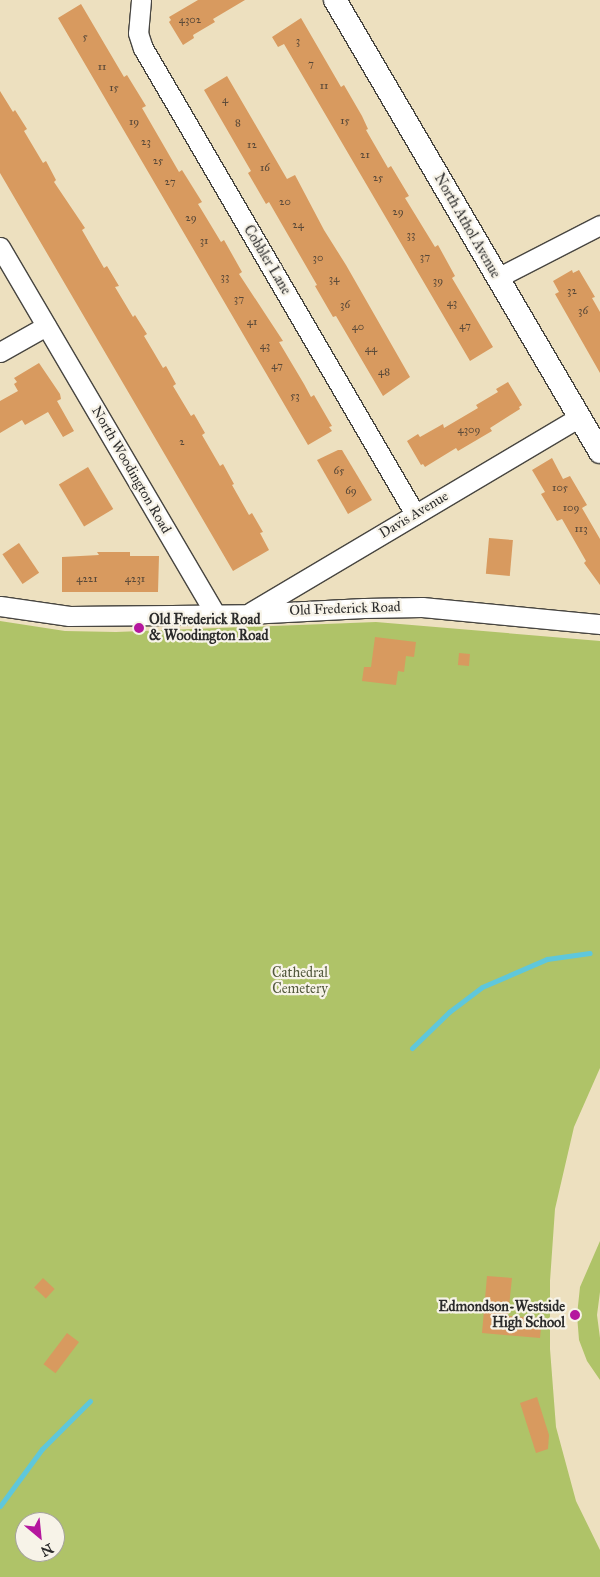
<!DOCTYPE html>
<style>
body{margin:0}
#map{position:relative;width:600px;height:1577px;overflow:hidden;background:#ede0bf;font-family:"IM FELL Great Primer",serif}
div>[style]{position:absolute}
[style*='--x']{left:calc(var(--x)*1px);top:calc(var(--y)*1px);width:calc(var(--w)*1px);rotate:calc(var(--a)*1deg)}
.green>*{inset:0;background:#afc368}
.stream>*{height:5px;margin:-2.5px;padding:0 2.5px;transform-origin:2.5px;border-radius:2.5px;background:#5fc7db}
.building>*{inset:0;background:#d89a5f;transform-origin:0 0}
.roads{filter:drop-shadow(1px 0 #484641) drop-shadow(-1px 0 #484641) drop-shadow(0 1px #484641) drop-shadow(0 -1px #484641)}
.minor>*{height:19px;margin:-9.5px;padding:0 9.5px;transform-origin:9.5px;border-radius:9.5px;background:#fff}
.tertiary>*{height:22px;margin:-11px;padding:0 11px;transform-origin:11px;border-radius:11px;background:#fff}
.dots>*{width:14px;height:14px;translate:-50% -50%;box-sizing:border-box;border:2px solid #f7f3e8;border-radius:50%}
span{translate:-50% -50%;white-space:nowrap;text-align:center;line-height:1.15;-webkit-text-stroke:4.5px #f7f3e8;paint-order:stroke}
.number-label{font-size:11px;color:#564738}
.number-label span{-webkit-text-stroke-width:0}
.street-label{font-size:14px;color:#2b2b2b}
.poi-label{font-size:14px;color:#2b2b2b;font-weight:700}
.left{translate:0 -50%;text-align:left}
.right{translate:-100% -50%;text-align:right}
.park-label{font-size:14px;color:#53593d}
.north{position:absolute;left:15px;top:1512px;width:50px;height:50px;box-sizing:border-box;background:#f7f3e8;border:1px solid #a5a39c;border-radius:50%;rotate:152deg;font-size:14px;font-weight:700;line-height:20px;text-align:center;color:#2b2b2b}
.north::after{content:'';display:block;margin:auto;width:18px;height:22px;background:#b5179e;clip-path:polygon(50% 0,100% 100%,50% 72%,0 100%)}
</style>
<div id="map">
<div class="green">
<i style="clip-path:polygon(evenodd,0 621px,65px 631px,116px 632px,376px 622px,600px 641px,600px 1068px,574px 1127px,555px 1209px,550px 1281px,550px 1349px,556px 1427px,576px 1501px,600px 1550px,600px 1577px,0 1577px,0 621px,25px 1522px,55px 1522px,55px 1552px,25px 1552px,25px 1522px)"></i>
<i style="clip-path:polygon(600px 1241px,600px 1292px,597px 1315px,600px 1338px,600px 1380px,587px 1361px,579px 1340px,577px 1315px,580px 1287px)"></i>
</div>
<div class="stream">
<i style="--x:412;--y:1048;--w:52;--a:-44.2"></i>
<i style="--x:449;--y:1012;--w:41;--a:-37.1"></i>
<i style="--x:482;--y:987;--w:71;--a:-23.3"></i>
<i style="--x:547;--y:959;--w:43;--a:-7.9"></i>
<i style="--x:0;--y:1506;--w:71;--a:-53.6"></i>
<i style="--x:42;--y:1449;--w:68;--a:-45"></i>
</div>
<div class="building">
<i style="clip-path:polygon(198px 0,245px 0,213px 19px,215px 22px,193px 35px,194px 38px,183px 45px,169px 22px,171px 20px,169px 17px)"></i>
<i style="clip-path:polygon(81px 4px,124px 77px,127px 75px,146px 106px,142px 108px,179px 172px,182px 170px,202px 202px,198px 204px,221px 242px,224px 240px,242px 272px,239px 274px,283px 341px,279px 342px,304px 384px,311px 397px,314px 395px,332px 426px,329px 427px,332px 431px,308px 445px,58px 18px)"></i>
<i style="clip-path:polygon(301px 18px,341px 87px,344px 85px,362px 116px,368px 129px,366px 130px,388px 168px,391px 166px,409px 196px,405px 198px,435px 247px,438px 245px,455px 276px,452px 278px,493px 347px,470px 361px,284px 44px,278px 47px,272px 37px)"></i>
<i style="clip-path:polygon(227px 76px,287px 179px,295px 175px,324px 230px,346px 265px,410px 377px,383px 396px,336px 316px,333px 317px,315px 286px,317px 285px,269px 202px,266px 204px,248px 173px,251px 171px,204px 90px)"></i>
<i style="clip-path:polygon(0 91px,13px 112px,15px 110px,27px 129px,24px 131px,43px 163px,46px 161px,56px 180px,54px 182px,85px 228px,82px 230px,104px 268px,107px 266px,119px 286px,115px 287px,133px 317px,135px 315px,147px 334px,144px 336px,153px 351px,163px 368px,166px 366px,176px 384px,173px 386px,191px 416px,194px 414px,205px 433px,202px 435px,220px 466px,223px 464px,234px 484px,232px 485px,249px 515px,252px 513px,263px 532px,260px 533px,269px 550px,233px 571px,0 173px)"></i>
<i style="clip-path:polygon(572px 270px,573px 273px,579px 270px,595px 297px,592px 298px,600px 312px,600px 373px,555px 294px,559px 292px,553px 281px)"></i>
<i style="clip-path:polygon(39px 363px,60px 394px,61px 399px,57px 401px,74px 431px,63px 437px,48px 412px,25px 425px,22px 420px,0 433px,0 401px,18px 391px,14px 384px,17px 382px,14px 378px)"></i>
<i style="clip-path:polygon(508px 382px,522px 405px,519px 407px,520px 409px,490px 428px,492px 431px,458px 451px,456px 448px,425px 467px,423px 464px,421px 465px,407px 441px,418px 434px,420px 437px,443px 424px,444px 428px,478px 408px,476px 405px,498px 392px,496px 389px)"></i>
<i style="clip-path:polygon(338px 450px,342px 450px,372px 500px,348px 514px,317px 460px)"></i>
<i style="clip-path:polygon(552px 458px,563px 479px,570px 476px,587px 505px,582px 508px,600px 539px,600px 585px,584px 563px,586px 561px,562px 519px,557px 521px,541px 494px,545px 492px,532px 470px)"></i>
<i style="left:88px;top:467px;width:49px;height:34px;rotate:59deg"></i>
<i style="left:489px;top:538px;width:24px;height:36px;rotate:5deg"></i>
<i style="left:19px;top:543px;width:36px;height:20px;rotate:56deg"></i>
<i style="clip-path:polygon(97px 552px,130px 552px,130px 556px,159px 556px,158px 592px,62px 592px,62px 557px,99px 555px)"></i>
<i style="clip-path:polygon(375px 637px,416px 642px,414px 657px,406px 656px,404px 672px,398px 671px,396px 685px,362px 681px,364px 667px,371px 667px)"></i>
<i style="left:459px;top:653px;width:11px;height:12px;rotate:5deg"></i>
<i style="clip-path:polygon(487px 1276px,512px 1278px,508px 1316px,542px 1318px,540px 1338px,482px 1333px)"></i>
<i style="left:43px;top:1278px;width:16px;height:13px;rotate:43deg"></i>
<i style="left:67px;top:1333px;width:15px;height:39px;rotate:37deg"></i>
<i style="clip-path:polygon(537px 1397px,549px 1435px,548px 1449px,536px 1453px,520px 1403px)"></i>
</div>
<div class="roads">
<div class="minor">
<i style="--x:141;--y:0;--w:33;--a:95"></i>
<i style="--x:138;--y:33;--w:16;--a:72"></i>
<i style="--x:143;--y:48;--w:540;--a:59.73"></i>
<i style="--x:0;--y:247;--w:425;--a:59.6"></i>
<i style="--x:497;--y:278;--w:116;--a:-27.2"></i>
<i style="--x:0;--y:352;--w:53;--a:-29.5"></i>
<i style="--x:0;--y:606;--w:70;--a:8.2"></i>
<i style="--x:69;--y:616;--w:179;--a:-0.6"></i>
<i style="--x:248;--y:614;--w:116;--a:-3"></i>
<i style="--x:364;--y:608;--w:58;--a:-1"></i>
<i style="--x:422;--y:607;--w:179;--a:5.5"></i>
<i style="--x:251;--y:612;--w:382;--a:-30.7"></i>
</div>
<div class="tertiary">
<i style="--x:335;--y:0;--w:524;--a:59.62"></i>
</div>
</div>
<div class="dots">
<i style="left:139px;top:628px;background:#b5179e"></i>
<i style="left:575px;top:1315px;background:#b5179e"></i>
</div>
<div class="number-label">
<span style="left:190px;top:20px">4302</span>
<span style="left:85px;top:37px">5</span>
<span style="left:298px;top:41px">3</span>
<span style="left:311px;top:64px">7</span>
<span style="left:102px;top:67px">11</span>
<span style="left:324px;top:86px">11</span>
<span style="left:114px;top:88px">15</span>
<span style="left:225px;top:100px">4</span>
<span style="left:345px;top:121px">15</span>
<span style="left:134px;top:122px">19</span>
<span style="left:238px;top:123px">8</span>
<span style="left:146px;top:142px">23</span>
<span style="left:252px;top:145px">12</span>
<span style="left:365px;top:155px">21</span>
<span style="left:158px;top:161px">25</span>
<span style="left:265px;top:168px">16</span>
<span style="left:378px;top:178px">25</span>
<span style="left:170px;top:182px">27</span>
<span style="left:285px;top:202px">20</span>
<span style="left:398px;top:212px">29</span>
<span style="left:191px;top:218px">29</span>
<span style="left:298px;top:225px">24</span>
<span style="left:411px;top:235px">33</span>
<span style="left:204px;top:241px">31</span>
<span style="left:425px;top:257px">37</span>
<span style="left:318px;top:258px">30</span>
<span style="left:225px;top:277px">33</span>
<span style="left:334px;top:279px">34</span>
<span style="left:438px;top:281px">39</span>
<span style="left:572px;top:291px">32</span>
<span style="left:239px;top:299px">37</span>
<span style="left:452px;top:303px">43</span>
<span style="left:345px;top:305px">36</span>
<span style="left:583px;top:311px">36</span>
<span style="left:252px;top:322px">41</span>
<span style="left:465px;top:326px">47</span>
<span style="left:358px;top:327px">40</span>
<span style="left:265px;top:346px">43</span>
<span style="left:371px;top:349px">44</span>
<span style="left:277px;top:366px">47</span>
<span style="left:384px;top:372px">48</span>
<span style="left:295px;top:396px">53</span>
<span style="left:469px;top:430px">4309</span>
<span style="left:182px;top:442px">2</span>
<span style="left:339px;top:471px">65</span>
<span style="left:560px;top:488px">105</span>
<span style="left:351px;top:491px">69</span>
<span style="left:571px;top:508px">109</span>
<span style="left:581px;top:529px">113</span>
<span style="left:87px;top:579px">4221</span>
<span style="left:135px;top:579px">4231</span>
</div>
<div class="street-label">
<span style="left:467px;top:226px;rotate:60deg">North Athol Avenue</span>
<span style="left:267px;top:260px;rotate:59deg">Cobbler Lane</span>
<span style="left:131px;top:470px;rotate:60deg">North Woodington Road</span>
<span style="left:414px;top:515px;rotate:-31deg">Davis Avenue</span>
<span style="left:345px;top:609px;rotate:-2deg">Old Frederick Road</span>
</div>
<div class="poi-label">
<span class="left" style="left:149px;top:628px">Old Frederick Road<br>&amp; Woodington Road</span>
<span class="right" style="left:565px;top:1315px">Edmondson-Westside<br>High School</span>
</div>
<div class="park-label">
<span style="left:300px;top:981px">Cathedral<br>Cemetery</span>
</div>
<div class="north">N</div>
</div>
